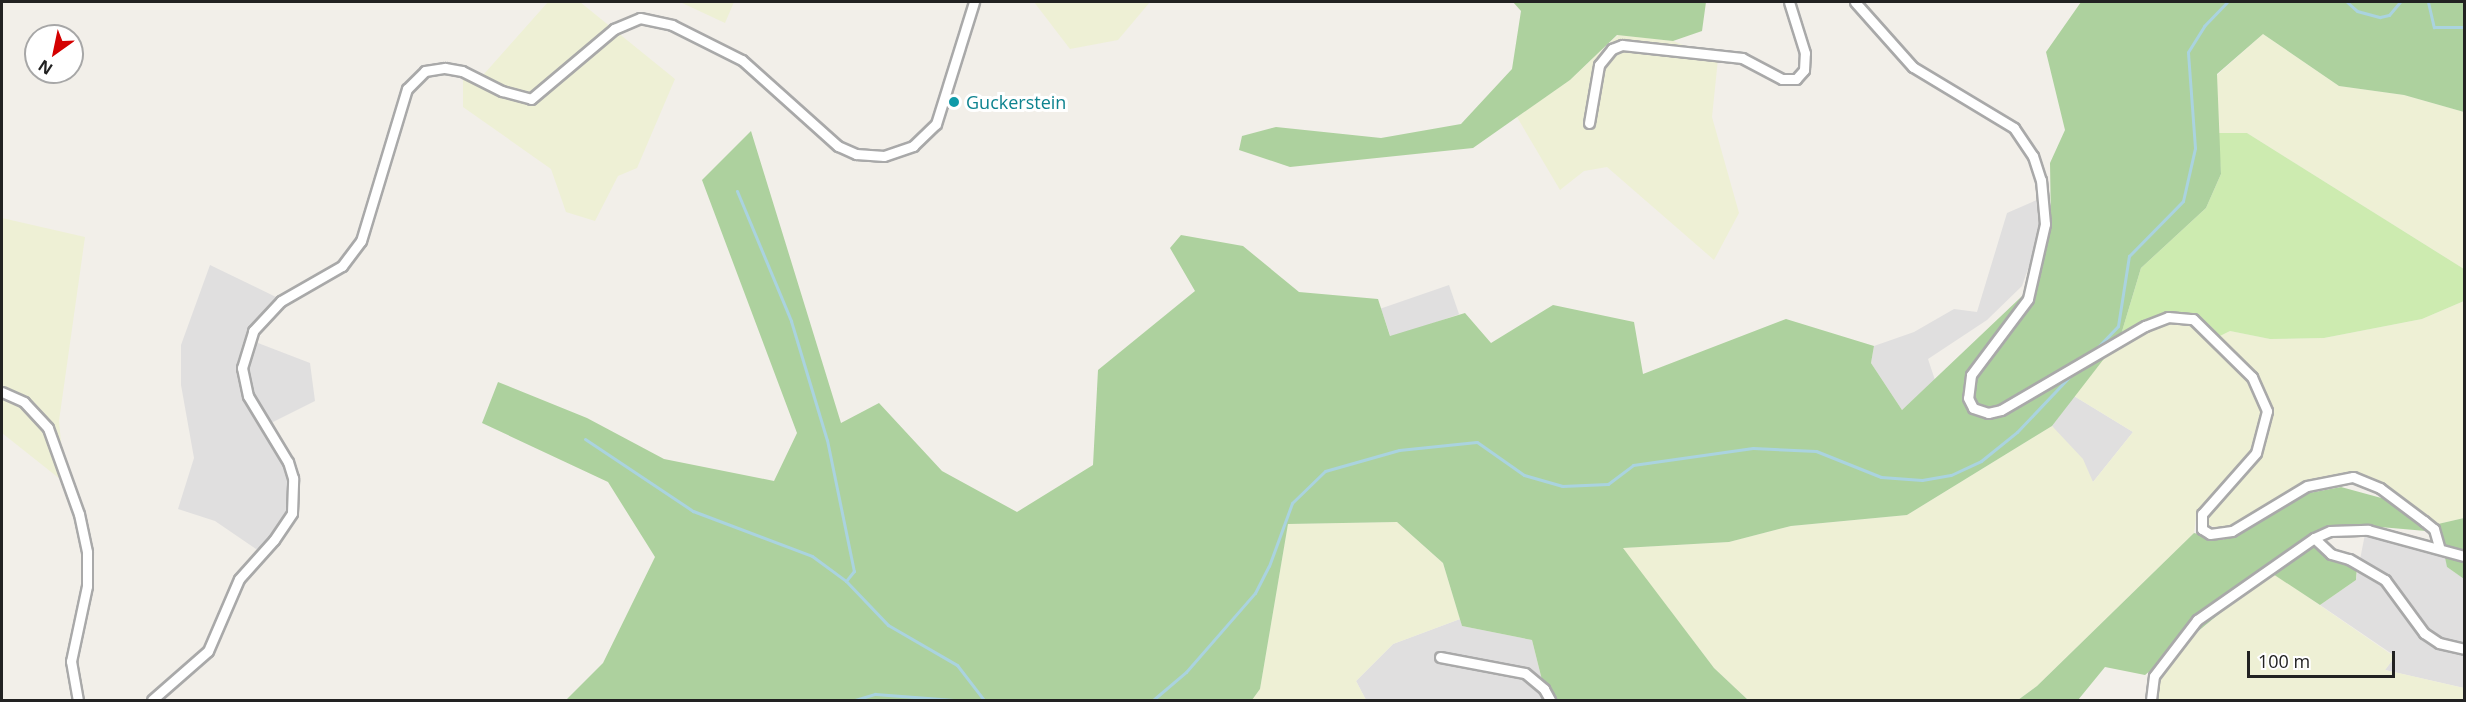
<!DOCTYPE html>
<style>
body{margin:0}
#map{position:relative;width:2466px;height:702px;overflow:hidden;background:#f2efe9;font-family:"Open Sans",sans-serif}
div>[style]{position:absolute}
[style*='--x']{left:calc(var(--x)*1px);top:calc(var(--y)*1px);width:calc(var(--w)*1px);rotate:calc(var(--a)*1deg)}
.residential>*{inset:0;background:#e0dfdf;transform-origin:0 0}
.farmland>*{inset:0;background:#eef0d5}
.grass>*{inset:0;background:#cdebb0}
.forest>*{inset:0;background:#add19e}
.stream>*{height:3px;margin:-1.5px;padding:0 1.5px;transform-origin:1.5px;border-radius:1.5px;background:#aad3df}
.roads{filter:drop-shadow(2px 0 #a9a9a9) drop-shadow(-2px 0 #a9a9a9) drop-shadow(0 2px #a9a9a9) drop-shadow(0 -2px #a9a9a9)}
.minor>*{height:9px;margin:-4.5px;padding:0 4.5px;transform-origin:4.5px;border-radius:4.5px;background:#fff}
.dots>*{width:16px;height:16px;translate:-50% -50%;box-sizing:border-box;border:3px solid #fff;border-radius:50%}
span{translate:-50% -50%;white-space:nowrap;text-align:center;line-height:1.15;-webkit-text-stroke:6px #fff;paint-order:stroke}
.culture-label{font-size:18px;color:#0d838f}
.left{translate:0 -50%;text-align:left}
.frame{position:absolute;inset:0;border:3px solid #222;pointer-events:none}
.north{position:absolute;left:24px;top:24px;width:60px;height:60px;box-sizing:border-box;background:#fff;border:2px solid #a7a7a7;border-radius:50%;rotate:213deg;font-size:16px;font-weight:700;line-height:24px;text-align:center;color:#222}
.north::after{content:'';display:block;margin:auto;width:21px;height:27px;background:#d40000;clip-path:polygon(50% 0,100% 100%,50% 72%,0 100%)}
.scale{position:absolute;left:2247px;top:651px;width:148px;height:27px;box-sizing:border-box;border:3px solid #222;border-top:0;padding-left:8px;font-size:18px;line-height:21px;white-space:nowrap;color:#222;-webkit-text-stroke:4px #fff;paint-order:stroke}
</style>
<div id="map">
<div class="residential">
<i style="clip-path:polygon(2039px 199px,2044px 224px,2022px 286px,1987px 320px,1928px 359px,1935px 380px,1902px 410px,1871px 363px,1874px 346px,1914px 332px,1954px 309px,1977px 312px,2007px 213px)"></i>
<i style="clip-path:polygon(210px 265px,276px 297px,247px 334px,258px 343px,310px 363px,315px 401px,261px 428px,284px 466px,289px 484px,287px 512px,263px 546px,256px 549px,215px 521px,178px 509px,194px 458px,181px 385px,181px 345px)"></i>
<i style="left:1449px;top:285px;width:31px;height:72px;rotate:71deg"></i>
<i style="clip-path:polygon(2074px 396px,2133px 432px,2093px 482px,2052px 426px)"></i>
<i style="clip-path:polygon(2366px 529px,2446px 547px,2447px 567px,2464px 579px,2464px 688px,2385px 670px,2395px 656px,2320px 605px,2356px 580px)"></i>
<i style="clip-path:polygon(1460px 619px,1462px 626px,1532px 640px,1547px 700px,1366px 700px,1356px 681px,1393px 644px)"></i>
</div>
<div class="farmland">
<i style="clip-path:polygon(548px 2px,580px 2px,675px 79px,637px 168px,618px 176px,595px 221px,566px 212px,551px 169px,463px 107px,463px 74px,484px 74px)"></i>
<i style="clip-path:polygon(680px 2px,734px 2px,725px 23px)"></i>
<i style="clip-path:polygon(1034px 2px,1150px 2px,1118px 40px,1070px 49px)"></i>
<i style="clip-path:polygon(2263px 34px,2339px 86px,2404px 95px,2464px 112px,2464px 269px,2247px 133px,2218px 133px,2217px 75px)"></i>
<i style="clip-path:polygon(1618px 35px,1673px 41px,1718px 59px,1712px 117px,1739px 213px,1714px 260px,1607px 167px,1584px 171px,1560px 190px,1517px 117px,1570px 80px)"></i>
<i style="clip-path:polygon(2px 218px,85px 237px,59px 421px,65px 483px,2px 433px)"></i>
<i style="clip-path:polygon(2464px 301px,2464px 518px,2438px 524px,2372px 479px,2342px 473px,2292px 490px,2225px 529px,2206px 525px,2205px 517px,2246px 471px,2270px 425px,2270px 407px,2263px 386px,2224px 344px,2259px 392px,2265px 417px,2253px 450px,2196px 517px,2194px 533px,2037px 686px,2018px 700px,1748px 700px,1714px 668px,1622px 548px,1729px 542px,1791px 526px,1907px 515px,2052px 426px,2083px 459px,2093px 482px,2133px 432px,2074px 396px,2120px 338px,2168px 312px,2193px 314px,2218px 337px,2230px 331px,2270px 339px,2324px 338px,2422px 319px)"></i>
<i style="clip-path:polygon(1397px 522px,1443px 563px,1460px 619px,1393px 644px,1356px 681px,1366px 700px,1252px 700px,1260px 689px,1288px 524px)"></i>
<i style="clip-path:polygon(2270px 571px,2395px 657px,2385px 670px,2464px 688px,2464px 700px,2157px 700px,2155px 689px,2172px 654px)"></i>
</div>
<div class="grass">
<i style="clip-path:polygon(2218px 133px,2247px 133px,2464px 269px,2464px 301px,2422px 319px,2324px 338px,2270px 339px,2230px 331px,2218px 337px,2204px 322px,2181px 312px,2168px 312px,2120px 338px,2141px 268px,2206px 208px,2221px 174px)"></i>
</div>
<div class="forest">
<i style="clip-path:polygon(1513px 2px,1706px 2px,1702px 31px,1673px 41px,1617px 35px,1570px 80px,1473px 148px,1290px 167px,1239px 150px,1242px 136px,1276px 127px,1381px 138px,1461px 124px,1512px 69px,1521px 11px)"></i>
<i style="clip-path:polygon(2081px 2px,2464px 2px,2464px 112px,2404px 95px,2339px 86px,2263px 34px,2217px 74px,2221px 174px,2206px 208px,2141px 268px,2120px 338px,2052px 426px,1907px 515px,1791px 526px,1729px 542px,1623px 548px,1714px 668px,1748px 700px,1547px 700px,1532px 640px,1462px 626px,1443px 563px,1397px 522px,1288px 524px,1260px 689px,1252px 700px,566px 700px,603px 663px,655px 557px,608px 482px,482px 423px,498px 382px,587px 418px,664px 459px,774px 481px,797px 433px,702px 180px,751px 131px,841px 423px,879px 403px,942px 471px,1017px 512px,1093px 465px,1098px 370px,1195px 291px,1170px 248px,1181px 235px,1243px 246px,1299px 292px,1378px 299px,1390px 336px,1465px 313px,1491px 343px,1553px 305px,1634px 322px,1643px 374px,1786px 319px,1874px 346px,1871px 363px,1902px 410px,2038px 281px,2051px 225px,2050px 163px,2065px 130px,2046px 52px)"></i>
<i style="clip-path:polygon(2341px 487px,2385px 499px,2426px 531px,2357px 525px,2310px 534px,2324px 555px,2357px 567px,2356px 580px,2320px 605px,2270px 572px,2145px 675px,2105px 667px,2078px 700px,2018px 700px,2037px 686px,2194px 533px,2223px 540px,2299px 495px)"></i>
<i style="clip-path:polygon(2464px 518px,2464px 579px,2447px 567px,2438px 524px)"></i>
</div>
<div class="stream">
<i style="--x:2347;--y:2;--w:13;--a:42"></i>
<i style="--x:2357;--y:11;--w:24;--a:15"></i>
<i style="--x:2380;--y:17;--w:9;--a:-13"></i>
<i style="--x:2389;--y:15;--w:17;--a:-50"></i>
<i style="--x:2428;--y:2;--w:26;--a:77"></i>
<i style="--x:2434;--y:27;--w:30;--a:0"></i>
<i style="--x:737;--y:191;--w:141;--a:67.4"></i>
<i style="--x:791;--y:321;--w:124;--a:73.2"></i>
<i style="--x:827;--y:440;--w:134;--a:78.4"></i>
<i style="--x:854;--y:571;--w:13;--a:129"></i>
<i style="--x:2093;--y:352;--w:36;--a:-46"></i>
<i style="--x:2118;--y:326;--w:71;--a:-81.1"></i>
<i style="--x:2129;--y:256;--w:77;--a:-45.5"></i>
<i style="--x:2183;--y:201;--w:54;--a:-77.2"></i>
<i style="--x:2195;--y:148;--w:96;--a:-94.2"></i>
<i style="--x:2188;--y:52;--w:31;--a:-58"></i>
<i style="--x:2204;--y:26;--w:33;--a:-46"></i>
<i style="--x:585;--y:439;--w:130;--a:33.7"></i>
<i style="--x:693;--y:511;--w:127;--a:20.7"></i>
<i style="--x:812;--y:556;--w:42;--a:36.3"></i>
<i style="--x:846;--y:581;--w:61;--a:46.3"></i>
<i style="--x:888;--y:625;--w:80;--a:30.1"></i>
<i style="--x:957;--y:665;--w:44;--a:52.4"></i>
<i style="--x:855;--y:700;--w:21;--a:-17"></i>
<i style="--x:875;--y:694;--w:79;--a:4.3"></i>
<i style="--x:1153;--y:700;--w:43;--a:-40.3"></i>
<i style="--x:1186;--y:672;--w:105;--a:-48.9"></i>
<i style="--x:1255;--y:593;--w:30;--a:-63"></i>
<i style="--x:1269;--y:566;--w:67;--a:-69.9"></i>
<i style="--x:1292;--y:503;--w:46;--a:-44.1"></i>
<i style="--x:1325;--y:471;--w:77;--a:-15.8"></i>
<i style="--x:1399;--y:450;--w:78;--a:-5.9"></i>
<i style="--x:1477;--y:442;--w:57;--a:35.1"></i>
<i style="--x:1524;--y:475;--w:40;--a:16"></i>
<i style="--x:1562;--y:486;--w:46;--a:-2.5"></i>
<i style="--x:1608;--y:484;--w:31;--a:-37"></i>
<i style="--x:1633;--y:465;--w:121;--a:-8.1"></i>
<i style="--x:1753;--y:448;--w:63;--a:2.7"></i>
<i style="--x:1816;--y:451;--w:70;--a:21.8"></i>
<i style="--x:1881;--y:477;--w:41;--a:4.2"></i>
<i style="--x:1922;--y:480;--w:29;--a:-10"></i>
<i style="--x:1951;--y:475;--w:33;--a:-25"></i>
<i style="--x:1981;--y:461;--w:46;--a:-38.9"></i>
<i style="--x:2017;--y:432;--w:83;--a:-46.5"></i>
</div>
<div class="roads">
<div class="minor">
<i style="--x:1855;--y:2;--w:87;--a:48.3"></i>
<i style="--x:1913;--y:67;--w:118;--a:31.1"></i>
<i style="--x:2014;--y:128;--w:34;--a:56"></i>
<i style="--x:2033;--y:156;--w:25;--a:72"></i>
<i style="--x:2041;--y:180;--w:44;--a:84.8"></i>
<i style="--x:2045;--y:224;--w:77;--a:102.8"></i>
<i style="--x:2028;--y:299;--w:95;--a:126.9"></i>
<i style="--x:1971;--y:375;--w:23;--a:97"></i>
<i style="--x:1968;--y:398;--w:11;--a:63"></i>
<i style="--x:1973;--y:408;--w:16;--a:18"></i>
<i style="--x:1988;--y:413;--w:13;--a:-13"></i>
<i style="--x:2001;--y:410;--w:167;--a:-30.3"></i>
<i style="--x:2145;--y:326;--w:25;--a:-21"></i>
<i style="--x:2168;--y:317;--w:25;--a:5"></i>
<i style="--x:2193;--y:319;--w:83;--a:44.5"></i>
<i style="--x:2252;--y:377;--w:37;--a:66"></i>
<i style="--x:2267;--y:411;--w:43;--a:104.7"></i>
<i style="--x:2256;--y:453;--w:81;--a:131.5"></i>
<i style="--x:2202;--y:514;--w:15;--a:90"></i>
<i style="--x:2202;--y:529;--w:9;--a:32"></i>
<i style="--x:2210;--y:534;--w:22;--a:-8"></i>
<i style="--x:2232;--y:531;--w:87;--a:-31"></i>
<i style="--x:2307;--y:486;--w:47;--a:-11.1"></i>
<i style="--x:2353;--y:477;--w:29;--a:22"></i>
<i style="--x:2380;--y:488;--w:55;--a:36.9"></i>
<i style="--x:2424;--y:521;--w:13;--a:39"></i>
<i style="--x:2434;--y:529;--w:19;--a:74"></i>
<i style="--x:1589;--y:123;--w:59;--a:-80.2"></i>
<i style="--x:1599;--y:65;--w:21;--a:-51"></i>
<i style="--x:1612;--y:49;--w:11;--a:-22"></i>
<i style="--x:1622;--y:45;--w:121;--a:6.2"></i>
<i style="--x:1742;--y:58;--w:45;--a:27.7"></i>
<i style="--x:1782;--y:79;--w:14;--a:0"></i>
<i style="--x:1796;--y:79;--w:12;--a:-48"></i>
<i style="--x:1804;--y:70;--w:17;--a:-87"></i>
<i style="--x:1805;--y:53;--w:53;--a:-107.4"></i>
<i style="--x:2;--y:392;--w:24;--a:24"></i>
<i style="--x:24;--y:402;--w:35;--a:47"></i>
<i style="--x:48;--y:428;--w:91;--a:70.2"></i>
<i style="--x:79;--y:514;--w:39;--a:78"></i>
<i style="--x:87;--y:552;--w:34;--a:90"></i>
<i style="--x:87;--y:586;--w:77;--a:102"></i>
<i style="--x:71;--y:661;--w:40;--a:80"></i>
<i style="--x:2314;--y:538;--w:23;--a:43"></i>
<i style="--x:2331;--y:554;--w:19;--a:16"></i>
<i style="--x:2349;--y:559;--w:42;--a:30.3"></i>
<i style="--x:2385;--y:580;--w:66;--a:53.7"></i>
<i style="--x:2424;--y:633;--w:18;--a:34"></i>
<i style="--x:2439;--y:643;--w:26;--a:13"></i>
<i style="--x:1440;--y:657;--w:86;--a:10.7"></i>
<i style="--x:1525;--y:673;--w:25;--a:40"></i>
<i style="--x:1544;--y:689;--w:13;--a:61"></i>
<i style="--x:152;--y:700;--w:74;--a:-41.2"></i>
<i style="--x:208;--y:651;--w:78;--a:-66.7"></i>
<i style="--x:239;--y:579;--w:52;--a:-48.1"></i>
<i style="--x:274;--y:540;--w:32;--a:-56"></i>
<i style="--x:292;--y:513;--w:35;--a:-88"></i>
<i style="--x:293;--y:478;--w:17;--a:-107"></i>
<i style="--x:288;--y:462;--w:77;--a:-121.2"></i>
<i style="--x:248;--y:396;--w:29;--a:-102"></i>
<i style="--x:242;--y:368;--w:39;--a:-73"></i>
<i style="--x:253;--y:331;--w:41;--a:-47"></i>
<i style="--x:281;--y:301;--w:70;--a:-29.8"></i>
<i style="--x:342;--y:266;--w:31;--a:-53"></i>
<i style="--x:361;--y:241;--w:159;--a:-73.2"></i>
<i style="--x:407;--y:89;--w:25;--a:-45"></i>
<i style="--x:425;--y:71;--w:20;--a:-9"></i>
<i style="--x:445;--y:68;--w:17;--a:10"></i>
<i style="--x:462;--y:71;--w:45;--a:26.6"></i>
<i style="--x:502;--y:91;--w:30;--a:15"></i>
<i style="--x:531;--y:99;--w:109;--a:-40.1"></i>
<i style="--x:614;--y:29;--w:28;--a:-23"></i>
<i style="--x:640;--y:18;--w:33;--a:12"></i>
<i style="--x:672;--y:25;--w:78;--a:26.6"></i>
<i style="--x:742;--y:60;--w:129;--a:41.9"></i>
<i style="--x:838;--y:146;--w:20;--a:24"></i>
<i style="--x:856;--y:154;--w:28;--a:4"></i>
<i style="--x:884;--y:156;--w:31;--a:-19"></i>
<i style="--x:913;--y:146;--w:32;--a:-44"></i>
<i style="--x:936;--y:124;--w:128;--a:-72.7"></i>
<i style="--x:2151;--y:700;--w:24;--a:-83"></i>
<i style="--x:2154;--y:676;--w:71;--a:-52.5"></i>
<i style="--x:2197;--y:620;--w:143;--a:-35"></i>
<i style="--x:2314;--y:538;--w:17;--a:-24"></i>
<i style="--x:2330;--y:531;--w:38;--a:-2"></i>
<i style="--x:2368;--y:530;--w:99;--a:15.2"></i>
</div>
</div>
<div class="dots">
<i style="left:954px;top:102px;background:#0f9aa8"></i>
</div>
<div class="culture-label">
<span class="left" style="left:966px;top:102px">Guckerstein</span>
</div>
<div class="frame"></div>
<div class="north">N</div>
<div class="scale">100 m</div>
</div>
